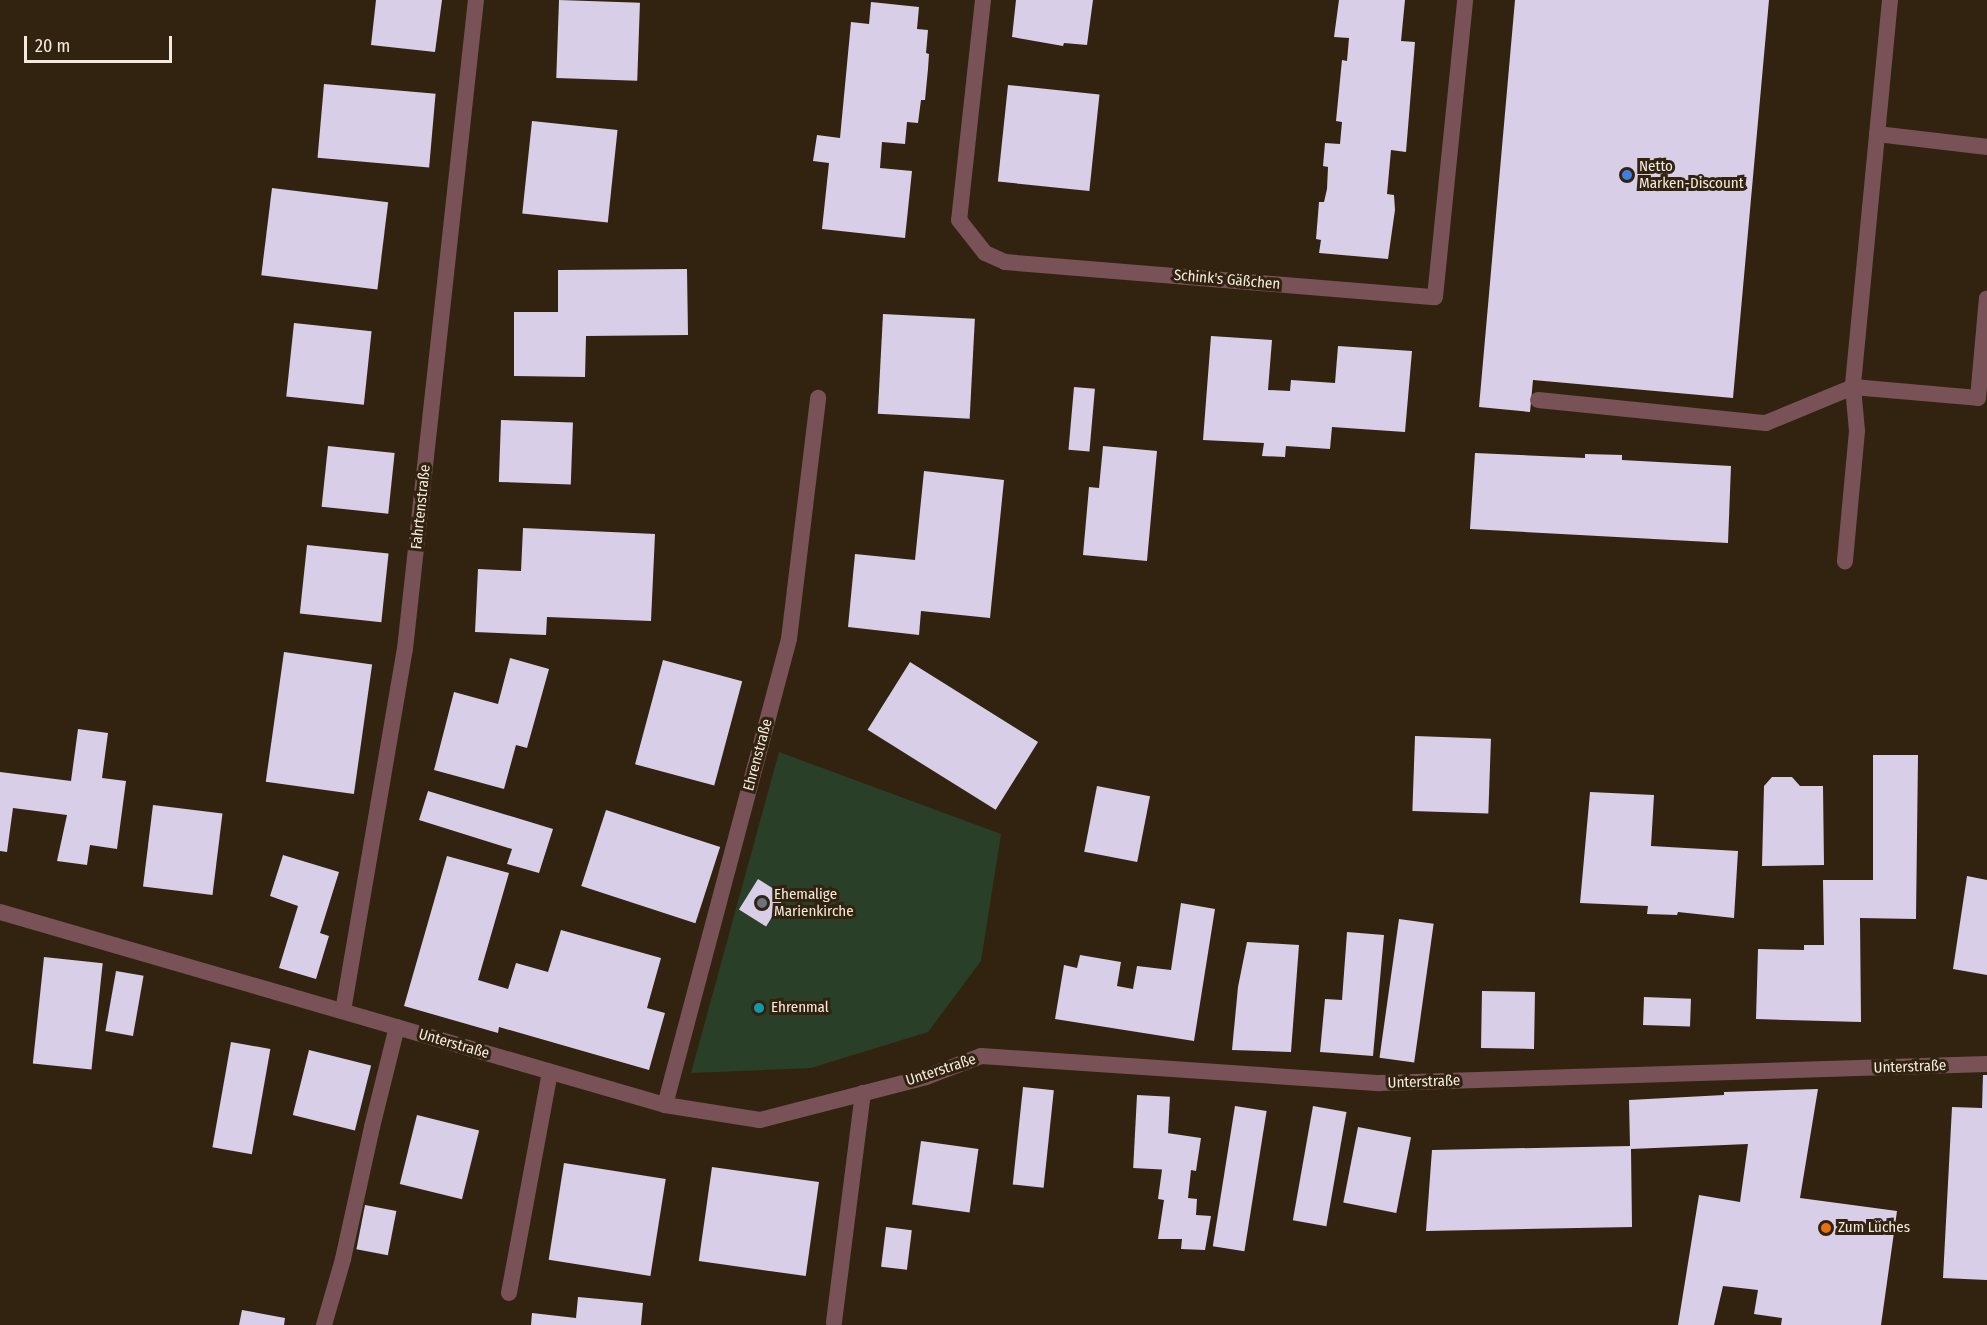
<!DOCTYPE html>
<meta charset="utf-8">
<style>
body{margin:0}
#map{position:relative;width:1987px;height:1325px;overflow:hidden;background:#322311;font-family:"Fira Sans Condensed",sans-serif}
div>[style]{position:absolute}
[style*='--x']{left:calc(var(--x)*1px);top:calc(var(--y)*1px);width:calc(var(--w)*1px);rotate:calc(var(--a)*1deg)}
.green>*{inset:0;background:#2a3f27}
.building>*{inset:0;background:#d8cee8;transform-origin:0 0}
.service>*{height:16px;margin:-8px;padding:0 8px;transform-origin:8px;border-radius:8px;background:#785257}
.minor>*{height:16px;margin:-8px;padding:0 8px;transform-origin:8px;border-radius:8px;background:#785257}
.dots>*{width:16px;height:16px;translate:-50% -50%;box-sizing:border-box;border:3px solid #322311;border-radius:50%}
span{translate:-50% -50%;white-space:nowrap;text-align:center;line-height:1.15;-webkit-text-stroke:6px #322311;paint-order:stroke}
.poi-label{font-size:15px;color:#f4eade}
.left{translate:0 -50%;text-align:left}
.street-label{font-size:15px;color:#f4eade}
.scale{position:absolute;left:24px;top:36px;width:148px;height:27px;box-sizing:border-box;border:3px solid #f4eade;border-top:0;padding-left:8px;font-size:18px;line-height:21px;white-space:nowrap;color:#f4eade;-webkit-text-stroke:4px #322311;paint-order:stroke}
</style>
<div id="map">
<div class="green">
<i style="clip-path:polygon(779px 752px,1001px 834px,981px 961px,928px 1032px,811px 1068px,691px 1073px)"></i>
</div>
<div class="building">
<i style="clip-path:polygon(376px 0,442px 0,435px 52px,371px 45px)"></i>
<i style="left:559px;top:0;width:81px;height:78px;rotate:2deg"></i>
<i style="clip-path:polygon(1016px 0,1093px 0,1087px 45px,1064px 43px,1063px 46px,1012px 37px)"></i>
<i style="clip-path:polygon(1339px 0,1405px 0,1401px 41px,1415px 42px,1406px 152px,1391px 150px,1387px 194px,1394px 195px,1395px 210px,1388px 259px,1319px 253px,1321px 240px,1316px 239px,1319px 202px,1324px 202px,1327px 189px,1328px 167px,1323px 166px,1325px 143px,1340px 144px,1342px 122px,1336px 121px,1342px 60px,1347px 61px,1349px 38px,1334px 37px)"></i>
<i style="clip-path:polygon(1515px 0,1769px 0,1733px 398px,1533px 380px,1530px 412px,1479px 407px)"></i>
<i style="clip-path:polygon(871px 2px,919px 7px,917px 29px,928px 30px,926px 53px,929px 54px,928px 69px,925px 100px,921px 100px,918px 123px,907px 122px,905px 144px,882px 142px,880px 168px,912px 171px,905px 238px,822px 229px,829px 163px,813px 161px,817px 135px,840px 138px,851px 22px,869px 24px)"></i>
<i style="left:324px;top:84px;width:112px;height:74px;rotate:5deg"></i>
<i style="left:1008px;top:85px;width:92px;height:97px;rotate:6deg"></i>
<i style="left:532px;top:121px;width:86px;height:93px;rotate:6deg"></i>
<i style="left:272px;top:188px;width:117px;height:88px;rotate:7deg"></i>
<i style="clip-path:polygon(687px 269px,688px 335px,586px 336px,585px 377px,514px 376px,514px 312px,558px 312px,558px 270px)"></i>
<i style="left:883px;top:314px;width:92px;height:100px;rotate:3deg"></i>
<i style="left:294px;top:323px;width:78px;height:74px;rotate:6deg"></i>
<i style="clip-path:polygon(1211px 336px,1272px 340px,1268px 390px,1290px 391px,1291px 380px,1335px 383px,1338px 346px,1412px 351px,1405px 432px,1332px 427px,1330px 449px,1286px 446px,1285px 457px,1262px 456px,1264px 443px,1203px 440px)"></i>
<i style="left:1074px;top:387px;width:21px;height:63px;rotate:5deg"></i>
<i style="left:501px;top:420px;width:72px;height:62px;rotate:2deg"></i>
<i style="left:328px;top:446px;width:67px;height:61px;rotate:6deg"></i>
<i style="clip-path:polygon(1103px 446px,1157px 451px,1147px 561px,1083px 555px,1089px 487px,1099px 488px)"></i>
<i style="clip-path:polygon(1475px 453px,1585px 458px,1585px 454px,1622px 455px,1622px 460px,1731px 466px,1728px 543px,1470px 529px)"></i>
<i style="clip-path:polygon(924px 471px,1004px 480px,990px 618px,921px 611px,919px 635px,848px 627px,855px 554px,915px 560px)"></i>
<i style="clip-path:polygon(523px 528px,655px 534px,651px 621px,547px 617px,546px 635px,475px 632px,478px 569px,521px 571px)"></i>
<i style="left:307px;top:545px;width:82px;height:69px;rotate:6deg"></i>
<i style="left:284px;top:652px;width:89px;height:131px;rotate:8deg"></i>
<i style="clip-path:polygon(510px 658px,549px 669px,527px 748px,516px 745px,504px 789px,434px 770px,454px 692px,498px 704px)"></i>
<i style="left:663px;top:660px;width:82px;height:108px;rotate:15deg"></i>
<i style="left:910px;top:662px;width:151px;height:80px;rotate:32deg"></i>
<i style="clip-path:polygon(78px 729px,108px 733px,102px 778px,126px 781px,117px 849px,90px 845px,87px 865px,57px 861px,67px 815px,13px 808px,7px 852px,0 851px,0 772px,71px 781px)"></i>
<i style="left:1415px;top:736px;width:76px;height:75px;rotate:2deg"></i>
<i style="clip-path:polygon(1873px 755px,1918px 755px,1916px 919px,1860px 918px,1861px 1022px,1756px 1019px,1758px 949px,1804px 950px,1804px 945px,1824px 945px,1823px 880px,1873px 880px)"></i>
<i style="clip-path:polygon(1772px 777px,1792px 777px,1800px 786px,1823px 786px,1824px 865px,1762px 866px,1764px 786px)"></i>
<i style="left:1097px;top:786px;width:54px;height:67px;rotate:11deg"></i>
<i style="clip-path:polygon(428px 791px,553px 829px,539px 873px,507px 864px,512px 849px,419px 820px)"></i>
<i style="clip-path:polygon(1590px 792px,1654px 795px,1651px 846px,1738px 851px,1734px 918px,1678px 912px,1677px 915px,1647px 914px,1648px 906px,1580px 903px)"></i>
<i style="left:153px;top:805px;width:70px;height:82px;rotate:7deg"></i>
<i style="left:606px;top:810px;width:120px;height:80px;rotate:18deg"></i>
<i style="clip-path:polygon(283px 855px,339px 872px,320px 933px,329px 936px,316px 979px,279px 968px,298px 906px,270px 896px)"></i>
<i style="clip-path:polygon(447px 856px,509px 873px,478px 980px,508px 989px,516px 963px,548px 972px,561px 930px,661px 958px,647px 1008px,665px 1013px,649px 1070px,499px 1027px,498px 1033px,404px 1006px)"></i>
<i style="clip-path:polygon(1967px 876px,1987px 880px,1987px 975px,1953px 969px)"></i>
<i style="left:758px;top:879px;width:32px;height:36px;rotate:32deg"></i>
<i style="clip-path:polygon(1181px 903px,1215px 909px,1194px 1041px,1055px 1019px,1064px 965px,1077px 968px,1080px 955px,1121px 962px,1117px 986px,1133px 989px,1137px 966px,1171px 970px)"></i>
<i style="left:1399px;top:919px;width:35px;height:140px;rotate:8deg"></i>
<i style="clip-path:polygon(1347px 932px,1384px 935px,1373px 1056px,1320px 1052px,1325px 999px,1342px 1000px)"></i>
<i style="clip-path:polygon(1247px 942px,1299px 945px,1291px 1052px,1232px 1050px,1238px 987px)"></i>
<i style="left:44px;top:957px;width:59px;height:107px;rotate:6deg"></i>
<i style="left:116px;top:971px;width:28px;height:61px;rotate:10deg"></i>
<i style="left:1482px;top:991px;width:53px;height:57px;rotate:1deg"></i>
<i style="left:1644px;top:997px;width:47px;height:28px;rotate:2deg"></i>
<i style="left:231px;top:1042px;width:40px;height:107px;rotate:10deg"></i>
<i style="left:309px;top:1050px;width:64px;height:67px;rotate:14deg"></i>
<i style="clip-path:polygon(1983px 1075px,1987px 1075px,1987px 1280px,1943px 1278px,1952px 1107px,1982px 1108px)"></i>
<i style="left:1023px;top:1087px;width:31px;height:98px;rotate:6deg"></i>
<i style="clip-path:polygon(1818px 1089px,1800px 1198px,1897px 1211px,1881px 1325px,1781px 1325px,1782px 1318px,1754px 1314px,1758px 1290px,1723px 1286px,1714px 1325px,1678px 1325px,1699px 1195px,1740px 1202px,1748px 1144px,1631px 1149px,1632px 1227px,1426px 1231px,1432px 1150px,1630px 1146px,1629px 1100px,1724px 1095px,1724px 1092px)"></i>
<i style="left:1137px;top:1095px;width:33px;height:73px;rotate:3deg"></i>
<i style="left:1235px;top:1106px;width:32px;height:142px;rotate:9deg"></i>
<i style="left:1313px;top:1106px;width:34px;height:116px;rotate:10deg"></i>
<i style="left:417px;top:1115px;width:64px;height:71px;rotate:14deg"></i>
<i style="left:1358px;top:1127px;width:54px;height:77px;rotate:11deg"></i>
<i style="clip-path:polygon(1167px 1133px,1201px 1138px,1196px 1171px,1191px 1170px,1188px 1198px,1197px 1199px,1196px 1215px,1211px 1216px,1205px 1250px,1181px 1249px,1182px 1239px,1158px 1239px,1164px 1200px,1158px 1199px)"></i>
<i style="left:921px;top:1141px;width:58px;height:64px;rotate:8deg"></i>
<i style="left:564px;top:1163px;width:103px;height:98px;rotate:9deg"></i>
<i style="left:712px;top:1167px;width:108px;height:95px;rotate:8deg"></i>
<i style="left:365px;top:1205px;width:32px;height:45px;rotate:11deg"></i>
<i style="left:886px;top:1227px;width:26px;height:40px;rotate:7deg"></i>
<i style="clip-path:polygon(578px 1297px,643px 1303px,641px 1325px,531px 1325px,532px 1313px,576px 1318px)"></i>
<i style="clip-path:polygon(242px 1310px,285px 1318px,284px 1325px,239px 1325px)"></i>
</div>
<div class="service">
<i style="--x:1890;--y:0;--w:389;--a:95.5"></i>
<i style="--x:1853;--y:387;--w:125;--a:5"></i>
<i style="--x:1978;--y:398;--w:100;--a:-84.9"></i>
<i style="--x:1538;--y:400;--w:229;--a:5.8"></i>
<i style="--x:1766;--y:423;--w:94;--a:-22.5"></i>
<i style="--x:1853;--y:387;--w:44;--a:84.8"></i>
<i style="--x:1857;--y:431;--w:131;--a:95.3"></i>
<i style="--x:509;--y:1293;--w:225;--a:-79.5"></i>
<i style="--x:834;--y:1322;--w:231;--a:-82.8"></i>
<i style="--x:324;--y:1325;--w:69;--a:-73.9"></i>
<i style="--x:343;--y:1259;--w:135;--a:-77.6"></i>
<i style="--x:372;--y:1127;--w:103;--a:-76"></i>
</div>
<div class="minor">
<i style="--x:983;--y:0;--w:221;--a:96.2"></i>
<i style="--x:959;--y:220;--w:42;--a:51.8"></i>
<i style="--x:985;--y:253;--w:22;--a:24"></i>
<i style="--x:1005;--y:262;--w:431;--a:4.7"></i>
<i style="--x:1435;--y:297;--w:299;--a:-84.2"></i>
<i style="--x:1877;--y:134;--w:111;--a:6.7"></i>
<i style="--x:0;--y:912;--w:692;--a:16.18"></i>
<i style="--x:665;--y:1105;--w:96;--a:9"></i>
<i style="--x:760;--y:1120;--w:171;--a:-14.5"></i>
<i style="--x:926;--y:1077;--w:59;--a:-20.9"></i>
<i style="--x:981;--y:1056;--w:400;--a:3.9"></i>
<i style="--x:1380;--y:1083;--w:607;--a:-1.79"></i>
<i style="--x:343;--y:1011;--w:367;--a:-80.3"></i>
<i style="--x:405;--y:649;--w:653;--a:-83.76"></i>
<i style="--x:665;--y:1105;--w:482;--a:-75.1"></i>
<i style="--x:789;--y:639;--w:243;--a:-83.1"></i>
</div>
<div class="dots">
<i style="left:1627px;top:175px;background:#3f7fe0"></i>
<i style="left:762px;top:903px;background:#6b7280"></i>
<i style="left:759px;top:1008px;background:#0f9aa8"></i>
<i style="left:1826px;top:1228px;background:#e8710a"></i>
</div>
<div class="poi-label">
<span class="left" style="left:1639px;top:175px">Netto<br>Marken-Discount</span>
<span class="left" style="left:774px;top:903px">Ehemalige<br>Marienkirche</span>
<span class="left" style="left:771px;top:1008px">Ehrenmal</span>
<span class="left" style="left:1838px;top:1228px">Zum Lüches</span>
</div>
<div class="street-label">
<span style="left:1227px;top:280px;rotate:5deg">Schink's Gäßchen</span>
<span style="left:421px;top:507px;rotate:-84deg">Fahrtenstraße</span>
<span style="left:758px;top:755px;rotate:-75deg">Ehrenstraße</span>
<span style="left:454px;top:1044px;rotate:16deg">Unterstraße</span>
<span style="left:1910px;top:1067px;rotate:-2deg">Unterstraße</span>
<span style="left:941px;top:1070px;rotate:-18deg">Unterstraße</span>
<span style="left:1424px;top:1082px;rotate:-2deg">Unterstraße</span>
</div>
<div class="scale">20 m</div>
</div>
